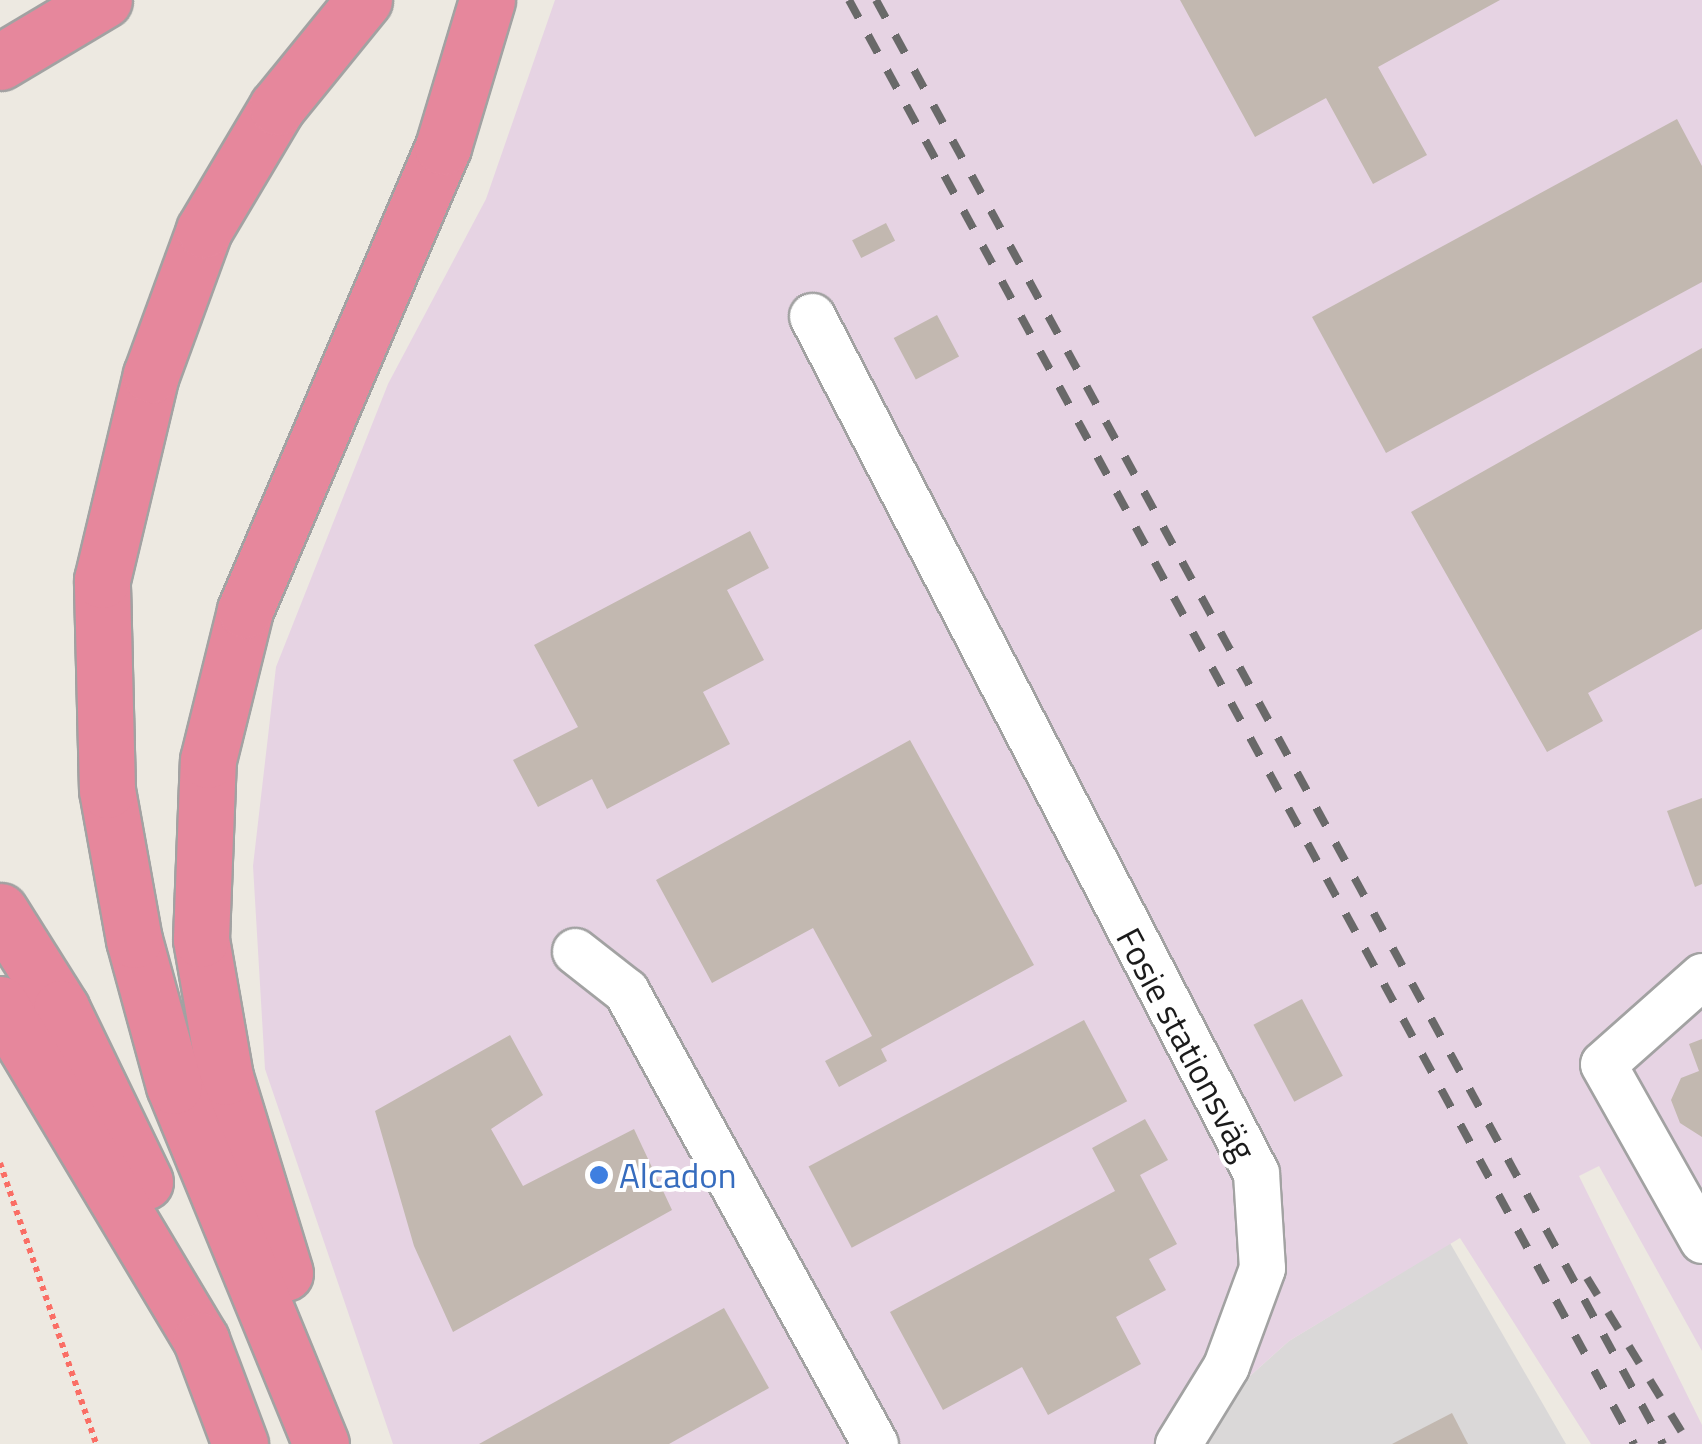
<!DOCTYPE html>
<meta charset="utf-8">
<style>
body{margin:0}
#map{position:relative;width:1702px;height:1444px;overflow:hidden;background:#ede9e1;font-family:"Titillium Web",sans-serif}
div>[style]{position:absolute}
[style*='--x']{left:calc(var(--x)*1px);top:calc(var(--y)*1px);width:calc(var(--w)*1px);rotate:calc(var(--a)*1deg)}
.residential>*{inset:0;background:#dad8d8}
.industrial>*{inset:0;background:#e6d3e3}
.building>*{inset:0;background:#c2b8b0;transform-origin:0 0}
.path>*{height:6px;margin-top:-3px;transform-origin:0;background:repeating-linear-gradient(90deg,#fa6e65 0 5px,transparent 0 10px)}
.roads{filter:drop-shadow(2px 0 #a2a2a2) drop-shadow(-2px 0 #a2a2a2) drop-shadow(0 2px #a2a2a2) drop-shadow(0 -2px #a2a2a2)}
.minor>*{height:45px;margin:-22.5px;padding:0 22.5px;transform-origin:22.5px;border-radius:22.5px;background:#fff}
.highway>*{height:55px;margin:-27.5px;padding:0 27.5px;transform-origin:27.5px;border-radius:27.5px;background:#e6879c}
.rail>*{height:8px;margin-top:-4px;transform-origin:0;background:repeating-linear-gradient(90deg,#696969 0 20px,transparent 0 40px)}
.dots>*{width:28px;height:28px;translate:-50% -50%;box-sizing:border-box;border:5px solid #fff;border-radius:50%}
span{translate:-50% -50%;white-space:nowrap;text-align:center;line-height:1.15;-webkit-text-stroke:8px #fff;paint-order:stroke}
.street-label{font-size:35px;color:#1b1b1b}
.shop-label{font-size:35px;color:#366cbe}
.left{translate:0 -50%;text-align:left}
</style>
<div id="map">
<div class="residential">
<i style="clip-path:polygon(1450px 1243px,1566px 1444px,1174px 1444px,1289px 1341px)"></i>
</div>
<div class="industrial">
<i style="clip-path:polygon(555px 0,1702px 0,1702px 1351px,1599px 1166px,1579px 1176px,1702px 1425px,1702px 1444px,1591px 1444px,1460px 1238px,1289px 1341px,1174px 1444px,393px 1444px,265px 1069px,253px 866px,276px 667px,388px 384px,486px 199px)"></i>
</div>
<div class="building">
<i style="clip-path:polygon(1180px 0,1500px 0,1378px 67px,1427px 155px,1373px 184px,1326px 98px,1255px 137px)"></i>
<i style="clip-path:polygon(1677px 119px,1702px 166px,1702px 282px,1386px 453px,1312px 317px)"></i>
<i style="left:886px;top:223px;width:20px;height:38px;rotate:63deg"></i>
<i style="left:937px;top:315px;width:47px;height:49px;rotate:62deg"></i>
<i style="clip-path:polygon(1702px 348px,1702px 629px,1588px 693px,1603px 721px,1547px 752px,1411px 512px)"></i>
<i style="clip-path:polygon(750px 531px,769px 568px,727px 590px,764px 660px,703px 692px,730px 744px,607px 809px,592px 779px,538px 807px,513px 760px,578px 727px,534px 645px)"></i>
<i style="clip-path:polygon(910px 740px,1034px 965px,881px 1049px,887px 1061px,839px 1087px,825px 1061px,872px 1036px,813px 928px,712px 983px,656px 880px)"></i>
<i style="clip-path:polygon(1702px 798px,1702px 884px,1695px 887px,1667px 811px)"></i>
<i style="left:1302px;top:999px;width:87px;height:55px;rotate:62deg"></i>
<i style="left:1084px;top:1020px;width:92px;height:312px;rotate:62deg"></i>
<i style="clip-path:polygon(510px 1035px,543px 1095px,491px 1129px,523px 1186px,634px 1129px,672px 1210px,453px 1332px,414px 1246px,375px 1111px)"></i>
<i style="clip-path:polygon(1702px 1039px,1702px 1137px,1680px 1123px,1671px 1100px,1681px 1078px,1699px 1071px,1689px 1044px)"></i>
<i style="clip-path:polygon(1145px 1119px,1168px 1160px,1140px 1175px,1177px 1244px,1149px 1259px,1166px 1290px,1116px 1317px,1141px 1364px,1048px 1415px,1022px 1367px,943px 1410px,890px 1312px,1115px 1191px,1092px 1148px)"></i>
<i style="clip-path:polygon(724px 1308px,769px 1388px,669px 1444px,479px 1444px)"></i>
<i style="clip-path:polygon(1452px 1413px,1468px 1444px,1392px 1444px)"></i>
</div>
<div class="path">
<i style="--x:0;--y:1163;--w:297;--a:71.1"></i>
</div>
<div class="roads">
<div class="minor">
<i style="--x:812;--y:316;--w:965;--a:62.61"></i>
<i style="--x:1256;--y:1173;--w:95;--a:86.4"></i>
<i style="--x:1262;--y:1268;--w:104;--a:110.2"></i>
<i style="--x:1226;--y:1366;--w:92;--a:121.6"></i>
<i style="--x:575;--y:951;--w:65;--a:38.1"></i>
<i style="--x:626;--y:991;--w:517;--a:61.2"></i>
<i style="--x:1702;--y:976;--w:132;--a:138.4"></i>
<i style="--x:1603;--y:1064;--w:202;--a:60.6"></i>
</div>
<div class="highway">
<i style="--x:0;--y:62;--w:121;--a:-30.8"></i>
<i style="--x:0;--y:911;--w:115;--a:57.8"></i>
<i style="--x:61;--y:1008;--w:193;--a:64.2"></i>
<i style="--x:0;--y:1004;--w:392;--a:59.1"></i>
<i style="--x:201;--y:1340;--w:111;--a:69.4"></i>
<i style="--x:285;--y:1273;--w:205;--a:-107"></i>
<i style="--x:225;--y:1077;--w:140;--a:-99.9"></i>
<i style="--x:201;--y:939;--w:179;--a:-87.8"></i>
<i style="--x:208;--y:760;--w:154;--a:-76.1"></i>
<i style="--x:245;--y:610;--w:504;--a:-66.85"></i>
<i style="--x:443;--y:147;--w:153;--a:-73.3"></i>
<i style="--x:321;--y:1444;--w:387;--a:-112.3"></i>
<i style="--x:174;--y:1086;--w:151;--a:-105.3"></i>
<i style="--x:134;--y:940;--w:152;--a:-100.2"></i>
<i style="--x:107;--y:790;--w:210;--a:-91.4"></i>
<i style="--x:102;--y:580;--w:211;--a:-76.6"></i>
<i style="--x:151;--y:375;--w:154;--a:-69.9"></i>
<i style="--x:204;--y:230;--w:143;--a:-59.3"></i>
<i style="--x:277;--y:107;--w:138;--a:-50.9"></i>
</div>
</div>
<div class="rail">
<i style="--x:849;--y:0;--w:1644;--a:61.47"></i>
<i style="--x:876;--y:0;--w:1645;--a:61.41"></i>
<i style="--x:1587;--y:1278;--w:195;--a:58.4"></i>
</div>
<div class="dots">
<i style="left:599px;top:1175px;background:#3f7fe0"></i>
</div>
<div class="street-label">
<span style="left:1187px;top:1044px;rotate:62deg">Fosie stationsväg</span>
</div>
<div class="shop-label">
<span class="left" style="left:619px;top:1175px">Alcadon</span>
</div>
</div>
